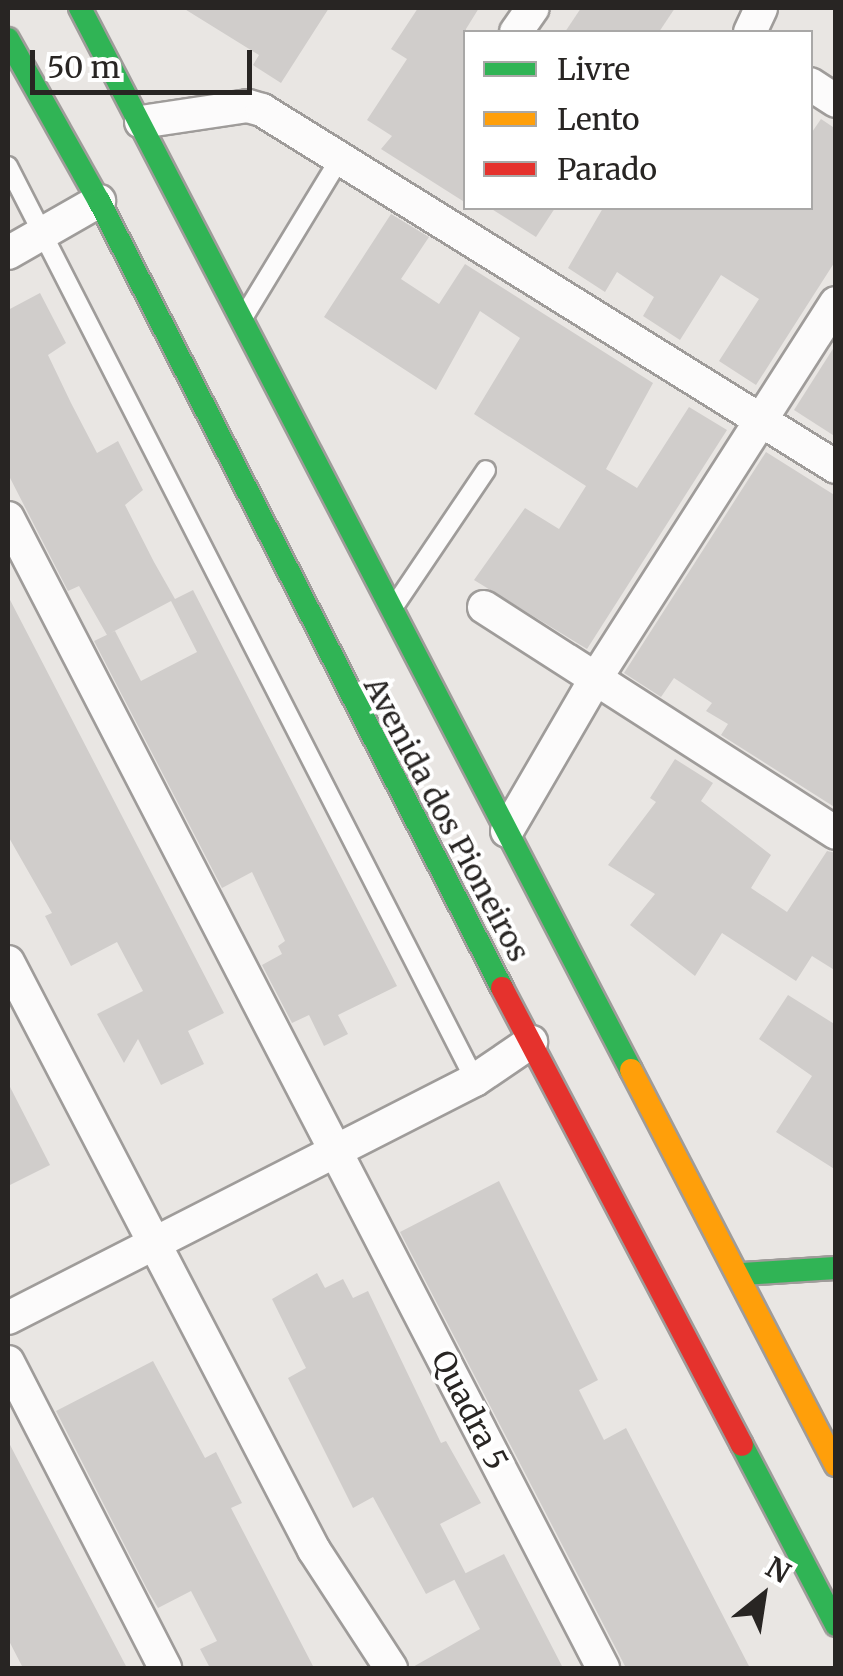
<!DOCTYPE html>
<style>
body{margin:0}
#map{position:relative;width:843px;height:1676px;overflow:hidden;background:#e9e6e3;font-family:Merriweather,serif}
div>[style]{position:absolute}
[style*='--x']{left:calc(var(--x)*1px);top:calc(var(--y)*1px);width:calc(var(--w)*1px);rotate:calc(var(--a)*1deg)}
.building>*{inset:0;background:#d0cdcb}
.roads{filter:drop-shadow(2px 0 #9f9c9a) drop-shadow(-2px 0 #9f9c9a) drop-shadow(0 2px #9f9c9a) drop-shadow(0 -2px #9f9c9a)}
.lane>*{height:18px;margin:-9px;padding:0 9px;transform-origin:9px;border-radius:9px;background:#fcfbfb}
.street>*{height:32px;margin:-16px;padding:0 16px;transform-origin:16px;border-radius:16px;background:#fcfbfb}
.fast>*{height:22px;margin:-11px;padding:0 11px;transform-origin:11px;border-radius:11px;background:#30b455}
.slow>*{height:22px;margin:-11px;padding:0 11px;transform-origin:11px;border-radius:11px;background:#ff9f0a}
.jam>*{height:22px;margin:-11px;padding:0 11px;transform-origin:11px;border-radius:11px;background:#e5322d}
span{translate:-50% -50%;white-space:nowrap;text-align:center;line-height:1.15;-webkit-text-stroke:8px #fff;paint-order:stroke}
.street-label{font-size:30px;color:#282523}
.frame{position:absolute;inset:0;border:10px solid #282523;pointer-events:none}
.legend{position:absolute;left:463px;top:30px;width:350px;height:180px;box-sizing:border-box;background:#fff;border:2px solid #a9a8a7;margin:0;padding:12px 18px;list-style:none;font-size:30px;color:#282523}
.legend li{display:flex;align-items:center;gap:20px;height:50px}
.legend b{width:50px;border:2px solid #a9a8a7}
.north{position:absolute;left:713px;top:1546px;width:100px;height:100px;-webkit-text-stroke:8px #fff;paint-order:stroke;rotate:30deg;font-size:28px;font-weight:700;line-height:40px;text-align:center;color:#282523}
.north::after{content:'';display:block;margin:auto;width:35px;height:45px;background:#282523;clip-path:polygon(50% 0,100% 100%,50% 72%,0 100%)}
.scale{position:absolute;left:30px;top:50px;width:222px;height:45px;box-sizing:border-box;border:5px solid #282523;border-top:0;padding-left:12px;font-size:30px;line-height:35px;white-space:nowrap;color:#282523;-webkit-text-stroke:8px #fff;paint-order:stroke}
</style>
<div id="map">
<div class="building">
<i style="clip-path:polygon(183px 8px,329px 8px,281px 83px,253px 65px,259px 55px)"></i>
<i style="clip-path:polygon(418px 8px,479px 8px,466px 29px,466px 203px,381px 149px,392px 136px,367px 120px,407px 59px,391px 49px)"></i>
<i style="clip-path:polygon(581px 8px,675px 8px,659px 32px,565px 32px)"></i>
<i style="clip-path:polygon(821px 119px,836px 129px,836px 260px,756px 385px,719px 361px,759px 299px,721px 275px,680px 340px,643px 316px,654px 297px,617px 272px,605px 292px,568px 268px,603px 208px,810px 208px,810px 135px)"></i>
<i style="clip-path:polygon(490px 208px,555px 208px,536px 237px)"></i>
<i style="clip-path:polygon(391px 214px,429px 237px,401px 279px,439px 304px,465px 264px,653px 383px,606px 469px,637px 488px,689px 407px,727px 430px,587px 649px,474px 580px,525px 508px,559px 529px,586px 486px,474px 414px,520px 338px,480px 311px,436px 390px,324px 317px)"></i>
<i style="clip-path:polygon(40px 293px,66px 343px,48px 355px,71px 403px,97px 453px,118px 441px,143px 490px,125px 505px,154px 562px,175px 599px,193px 590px,397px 986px,338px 1015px,348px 1034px,324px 1046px,309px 1015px,292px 1023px,262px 965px,282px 954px,278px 946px,285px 941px,252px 872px,222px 888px,94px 641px,115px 631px,141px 681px,197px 652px,171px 601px,107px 635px,79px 586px,68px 591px,8px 474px,8px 310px)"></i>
<i style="clip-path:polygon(836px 344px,836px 437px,794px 410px)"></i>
<i style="clip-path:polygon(766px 452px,836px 496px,836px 808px,721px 735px,728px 724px,706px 711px,712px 703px,674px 678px,661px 697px,624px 673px)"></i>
<i style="clip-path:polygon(8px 596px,224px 1013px,188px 1031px,204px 1064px,161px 1085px,138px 1039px,124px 1063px,97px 1014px,143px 991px,117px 942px,71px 966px,45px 916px,52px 913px,8px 836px)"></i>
<i style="clip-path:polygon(675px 759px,713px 783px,701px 801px,771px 855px,751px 888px,787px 912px,827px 851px,836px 853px,836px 971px,812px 956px,796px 981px,722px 933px,695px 976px,630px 925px,655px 894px,608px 865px,656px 802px,650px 798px)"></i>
<i style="clip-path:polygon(788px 995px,836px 1025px,836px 1170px,776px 1132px,812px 1076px,759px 1039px)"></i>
<i style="clip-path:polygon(8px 1083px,50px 1165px,8px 1186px)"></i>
<i style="clip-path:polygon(499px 1181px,598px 1380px,579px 1390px,604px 1440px,626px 1428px,750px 1668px,626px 1668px,400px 1232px)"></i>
<i style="clip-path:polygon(317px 1273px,325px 1288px,343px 1279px,353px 1298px,368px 1291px,441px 1443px,446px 1441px,481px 1503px,440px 1524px,466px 1574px,426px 1594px,373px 1497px,353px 1508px,288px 1378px,306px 1368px,272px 1299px)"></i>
<i style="clip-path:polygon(153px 1361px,205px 1458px,216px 1452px,242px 1503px,231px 1508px,314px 1668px,210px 1668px,200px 1649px,217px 1641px,191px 1591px,158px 1608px,148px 1591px,56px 1411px)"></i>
<i style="clip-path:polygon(8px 1441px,35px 1493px,127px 1668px,23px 1668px,8px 1639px)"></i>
<i style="clip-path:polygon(504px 1554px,563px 1668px,411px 1668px,480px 1629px,454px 1579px)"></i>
</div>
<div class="roads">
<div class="lane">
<i style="--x:8;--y:166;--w:1026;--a:62.94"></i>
<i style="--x:246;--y:313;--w:185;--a:-58.7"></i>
<i style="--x:397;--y:602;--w:159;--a:-56"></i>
</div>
<div class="street">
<i style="--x:516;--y:32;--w:29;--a:-55"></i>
<i style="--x:750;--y:32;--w:26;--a:-65"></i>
<i style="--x:810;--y:84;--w:31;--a:33"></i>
<i style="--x:141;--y:122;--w:108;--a:-8.5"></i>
<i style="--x:248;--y:106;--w:15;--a:16"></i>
<i style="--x:262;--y:110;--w:676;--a:31.88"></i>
<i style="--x:8;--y:253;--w:105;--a:-29.7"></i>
<i style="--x:8;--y:518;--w:1295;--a:62.64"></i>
<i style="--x:484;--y:607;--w:418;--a:32.7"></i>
<i style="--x:507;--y:831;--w:177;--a:-59.8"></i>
<i style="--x:596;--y:678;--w:445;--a:-57.4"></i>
<i style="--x:8;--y:962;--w:663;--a:62.51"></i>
<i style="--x:314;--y:1550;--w:141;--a:56.9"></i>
<i style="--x:8;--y:1318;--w:524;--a:-27.01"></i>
<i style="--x:475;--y:1080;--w:68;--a:-34.2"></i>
<i style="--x:8;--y:1362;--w:344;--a:62.8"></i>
</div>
<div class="fast">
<i style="--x:80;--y:8;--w:1196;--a:62.58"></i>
<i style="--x:8;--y:39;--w:186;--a:60.7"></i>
<i style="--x:99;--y:201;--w:884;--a:62.88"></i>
<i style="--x:742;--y:1274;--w:94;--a:-3.7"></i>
<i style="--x:742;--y:1445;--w:203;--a:62.4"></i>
</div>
<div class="slow">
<i style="--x:631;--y:1070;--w:445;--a:62.6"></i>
</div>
<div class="jam">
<i style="--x:502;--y:988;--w:516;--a:62.29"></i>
</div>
</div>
<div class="street-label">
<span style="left:447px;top:819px;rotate:62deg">Avenida dos Pioneiros</span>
<span style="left:470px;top:1410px;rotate:63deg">Quadra 5</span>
</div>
<div class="frame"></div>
<ul class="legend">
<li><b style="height:12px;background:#30b455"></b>Livre</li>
<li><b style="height:12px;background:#ff9f0a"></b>Lento</li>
<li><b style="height:12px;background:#e5322d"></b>Parado</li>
</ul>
<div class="north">N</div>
<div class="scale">50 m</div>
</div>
